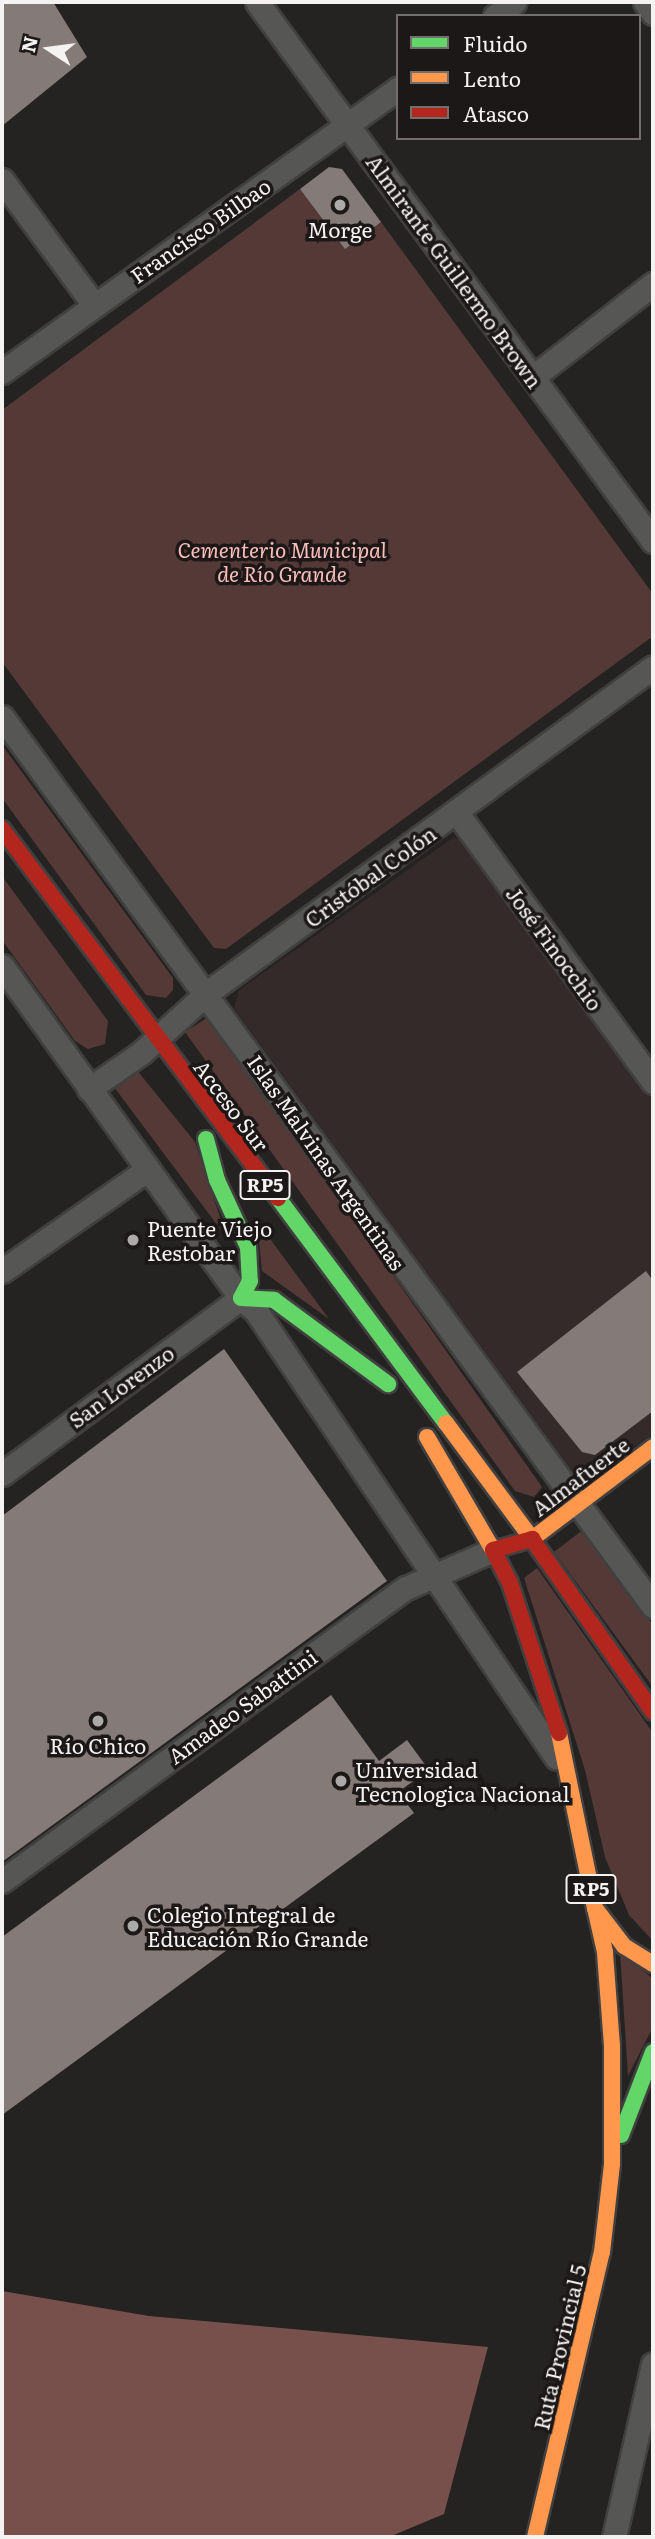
<!DOCTYPE html>
<meta charset="utf-8">
<style>
body{margin:0}
#map{position:relative;width:655px;height:2539px;overflow:hidden;background:#252322;font-family:Literata,serif}
div>[style]{position:absolute}
[style*='--x']{left:calc(var(--x)*1px);top:calc(var(--y)*1px);width:calc(var(--w)*1px);rotate:calc(var(--a)*1deg)}
.built>*{inset:0;background:#332a29}
.green>*{inset:0;background:#543936}
.water>*{inset:0;background:#77504c}
.building>*{inset:0;background:#847a78}
.roads{filter:drop-shadow(2px 0 #414040) drop-shadow(-2px 0 #414040) drop-shadow(0 2px #414040) drop-shadow(0 -2px #414040)}
.street>*{height:23px;margin:-11.5px;padding:0 11.5px;transform-origin:11.5px;border-radius:11.5px;background:#565655}
.fast>*{height:16px;margin:-8px;padding:0 8px;transform-origin:8px;border-radius:8px;background:#63d668}
.slow>*{height:16px;margin:-8px;padding:0 8px;transform-origin:8px;border-radius:8px;background:#ff974d}
.jam>*{height:16px;margin:-8px;padding:0 8px;transform-origin:8px;border-radius:8px;background:#b3261e}
.dots>*{width:19px;height:19px;translate:-50% -50%;box-sizing:border-box;border:4px solid #1d1818;border-radius:50%}
span{translate:-50% -50%;white-space:nowrap;text-align:center;line-height:1.15;-webkit-text-stroke:7px #1d1818;paint-order:stroke}
.shield-label span{padding:2px 5px;background:#1d1818;border:2px solid;border-radius:5px;-webkit-text-stroke-width:0}
.shield-label{font-size:19px;color:#f5f2f2;font-weight:700}
.poi-label{font-size:21px;color:#f5f2f2}
.left{translate:0 -50%;text-align:left}
.street-label{font-size:21px;color:#f5f2f2}
.park-label{font-size:21px;color:#fbbeb9;font-style:italic}
.frame{position:absolute;inset:0;border:4px solid #f5f2f2;pointer-events:none}
.legend{position:absolute;left:396px;top:14px;width:245px;height:126px;box-sizing:border-box;background:#1d1818;border:2px solid #736f6f;margin:0;padding:9px 12px;list-style:none;font-size:21px;color:#f5f2f2}
.legend li{display:flex;align-items:center;gap:14px;height:35px}
.legend b{width:35px;border:2px solid #736f6f}
.north{position:absolute;left:14px;top:14px;width:70px;height:70px;-webkit-text-stroke:5px #1d1818;paint-order:stroke;rotate:283deg;font-size:19px;font-weight:700;line-height:28px;text-align:center;color:#f5f2f2}
.north::after{content:'';display:block;margin:auto;width:24px;height:32px;background:#f5f2f2;clip-path:polygon(50% 0,100% 100%,50% 72%,0 100%)}
</style>
<div id="map">
<div class="built">
<i style="clip-path:polygon(454px 837px,466px 843px,653px 1093px,653px 1434px,586px 1478px,573px 1472px,234px 1009px,239px 990px)"></i>
</div>
<div class="green">
<i style="clip-path:polygon(300px 189px,381px 222px,653px 594px,653px 636px,226px 949px,214px 948px,2px 662px,2px 410px)"></i>
<i style="clip-path:polygon(2px 745px,173px 978px,173px 990px,166px 998px,146px 995px,2px 798px)"></i>
<i style="clip-path:polygon(2px 876px,108px 1021px,105px 1044px,88px 1049px,75px 1041px,2px 940px)"></i>
<i style="clip-path:polygon(210px 1016px,542px 1487px,534px 1497px,515px 1491px,185px 1032px)"></i>
<i style="clip-path:polygon(136px 1069px,195px 1142px,227px 1238px,114px 1087px)"></i>
<i style="clip-path:polygon(257px 1221px,329px 1319px,262px 1271px)"></i>
<i style="clip-path:polygon(580px 1532px,591px 1538px,653px 1625px,653px 1687px,554px 1552px)"></i>
<i style="clip-path:polygon(537px 1568px,653px 1733px,653px 1941px,629px 1915px,605px 1857px,585px 1770px,524px 1578px)"></i>
<i style="clip-path:polygon(620px 1951px,653px 1979px,653px 2027px,628px 2076px)"></i>
</div>
<div class="water">
<i style="clip-path:polygon(2px 2291px,149px 2316px,488px 2347px,444px 2514px,389px 2537px,2px 2537px)"></i>
</div>
<div class="building">
<i style="clip-path:polygon(2px 2px,53px 2px,87px 57px,2px 126px)"></i>
<i style="clip-path:polygon(329px 167px,342px 169px,381px 222px,345px 249px,300px 189px)"></i>
<i style="clip-path:polygon(646px 1271px,653px 1281px,653px 1411px,595px 1455px,582px 1452px,517px 1372px)"></i>
<i style="clip-path:polygon(224px 1349px,387px 1581px,2px 1862px,2px 1516px)"></i>
<i style="clip-path:polygon(331px 1695px,379px 1761px,407px 1740px,429px 1770px,398px 1792px,414px 1813px,2px 2115px,2px 1937px)"></i>
</div>
<div class="roads">
<div class="street">
<i style="--x:257;--y:2;--w:669;--a:53.7"></i>
<i style="--x:645;--y:2;--w:14;--a:54"></i>
<i style="--x:495;--y:16;--w:24;--a:-36"></i>
<i style="--x:2;--y:180;--w:155;--a:53.6"></i>
<i style="--x:2;--y:372;--w:487;--a:-35.6"></i>
<i style="--x:533;--y:377;--w:152;--a:-37.8"></i>
<i style="--x:2;--y:717;--w:1102;--a:53.79"></i>
<i style="--x:457;--y:813;--w:333;--a:53.9"></i>
<i style="--x:2;--y:966;--w:409;--a:54.3"></i>
<i style="--x:241;--y:1298;--w:20;--a:41"></i>
<i style="--x:256;--y:1311;--w:538;--a:56.07"></i>
<i style="--x:89;--y:1089;--w:63;--a:-34.7"></i>
<i style="--x:141;--y:1053;--w:89;--a:-42.3"></i>
<i style="--x:207;--y:993;--w:552;--a:-36.16"></i>
<i style="--x:2;--y:1271;--w:178;--a:-34.9"></i>
<i style="--x:2;--y:1474;--w:297;--a:-36.4"></i>
<i style="--x:2;--y:1881;--w:499;--a:-36"></i>
<i style="--x:406;--y:1588;--w:95;--a:-23.6"></i>
<i style="--x:614;--y:2537;--w:177;--a:-77.3"></i>
</div>
<div class="fast">
<i style="--x:206;--y:1139;--w:42;--a:75"></i>
<i style="--x:217;--y:1180;--w:74;--a:65.2"></i>
<i style="--x:248;--y:1247;--w:34;--a:87"></i>
<i style="--x:250;--y:1281;--w:19;--a:118"></i>
<i style="--x:278;--y:1198;--w:281;--a:53.3"></i>
<i style="--x:241;--y:1298;--w:33;--a:3"></i>
<i style="--x:274;--y:1300;--w:142;--a:36.4"></i>
<i style="--x:621;--y:2135;--w:89;--a:-68.9"></i>
</div>
<div class="slow">
<i style="--x:446;--y:1423;--w:144;--a:53.4"></i>
<i style="--x:427;--y:1437;--w:131;--a:59.7"></i>
<i style="--x:532;--y:1539;--w:152;--a:-37.2"></i>
<i style="--x:559;--y:1733;--w:179;--a:78.4"></i>
<i style="--x:595;--y:1908;--w:48;--a:52.7"></i>
<i style="--x:624;--y:1946;--w:34;--a:32"></i>
<i style="--x:535;--y:2537;--w:293;--a:-76.8"></i>
<i style="--x:602;--y:2252;--w:89;--a:-83.5"></i>
<i style="--x:612;--y:2164;--w:118;--a:-90"></i>
<i style="--x:612;--y:2046;--w:94;--a:-94.3"></i>
<i style="--x:605;--y:1952;--w:45;--a:-102.8"></i>
</div>
<div class="jam">
<i style="--x:2;--y:829;--w:461;--a:53.2"></i>
<i style="--x:559;--y:1733;--w:158;--a:-108.1"></i>
<i style="--x:510;--y:1583;--w:37;--a:-117"></i>
<i style="--x:493;--y:1550;--w:41;--a:-15.8"></i>
<i style="--x:532;--y:1539;--w:211;--a:55"></i>
</div>
</div>
<div class="dots">
<i style="left:340px;top:205px;background:#acaaa9"></i>
<i style="left:133px;top:1240px;background:#acaaa9"></i>
<i style="left:98px;top:1721px;background:#acaaa9"></i>
<i style="left:341px;top:1781px;background:#acaaa9"></i>
<i style="left:133px;top:1926px;background:#acaaa9"></i>
</div>
<div class="shield-label">
<span style="left:265px;top:1185px">RP5</span>
<span style="left:591px;top:1889px">RP5</span>
</div>
<div class="poi-label">
<span style="left:340px;top:229px">Morge</span>
<span class="left" style="left:147px;top:1240px">Puente Viejo<br>Restobar</span>
<span style="left:98px;top:1745px">Río Chico</span>
<span class="left" style="left:355px;top:1781px">Universidad<br>Tecnologica Nacional</span>
<span class="left" style="left:147px;top:1926px">Colegio Integral de<br>Educación Río Grande</span>
</div>
<div class="street-label">
<span style="left:200px;top:230px;rotate:-35deg">Francisco Bilbao</span>
<span style="left:455px;top:271px;rotate:54deg">Almirante Guillermo Brown</span>
<span style="left:370px;top:876px;rotate:-36deg">Cristóbal Colón</span>
<span style="left:555px;top:948px;rotate:54deg">José Finocchio</span>
<span style="left:232px;top:1105px;rotate:53deg">Acceso Sur</span>
<span style="left:327px;top:1162px;rotate:55deg">Islas Malvinas Argentinas</span>
<span style="left:121px;top:1386px;rotate:-36deg">San Lorenzo</span>
<span style="left:580px;top:1476px;rotate:-37deg">Almafuerte</span>
<span style="left:242px;top:1706px;rotate:-36deg">Amadeo Sabattini</span>
<span style="left:559px;top:2347px;rotate:-77deg">Ruta Provincial 5</span>
</div>
<div class="park-label">
<span style="left:282px;top:561px">Cementerio Municipal<br>de Río Grande</span>
</div>
<div class="frame"></div>
<ul class="legend">
<li><b style="height:9px;background:#63d668"></b>Fluido</li>
<li><b style="height:9px;background:#ff974d"></b>Lento</li>
<li><b style="height:9px;background:#b3261e"></b>Atasco</li>
</ul>
<div class="north">N</div>
</div>
